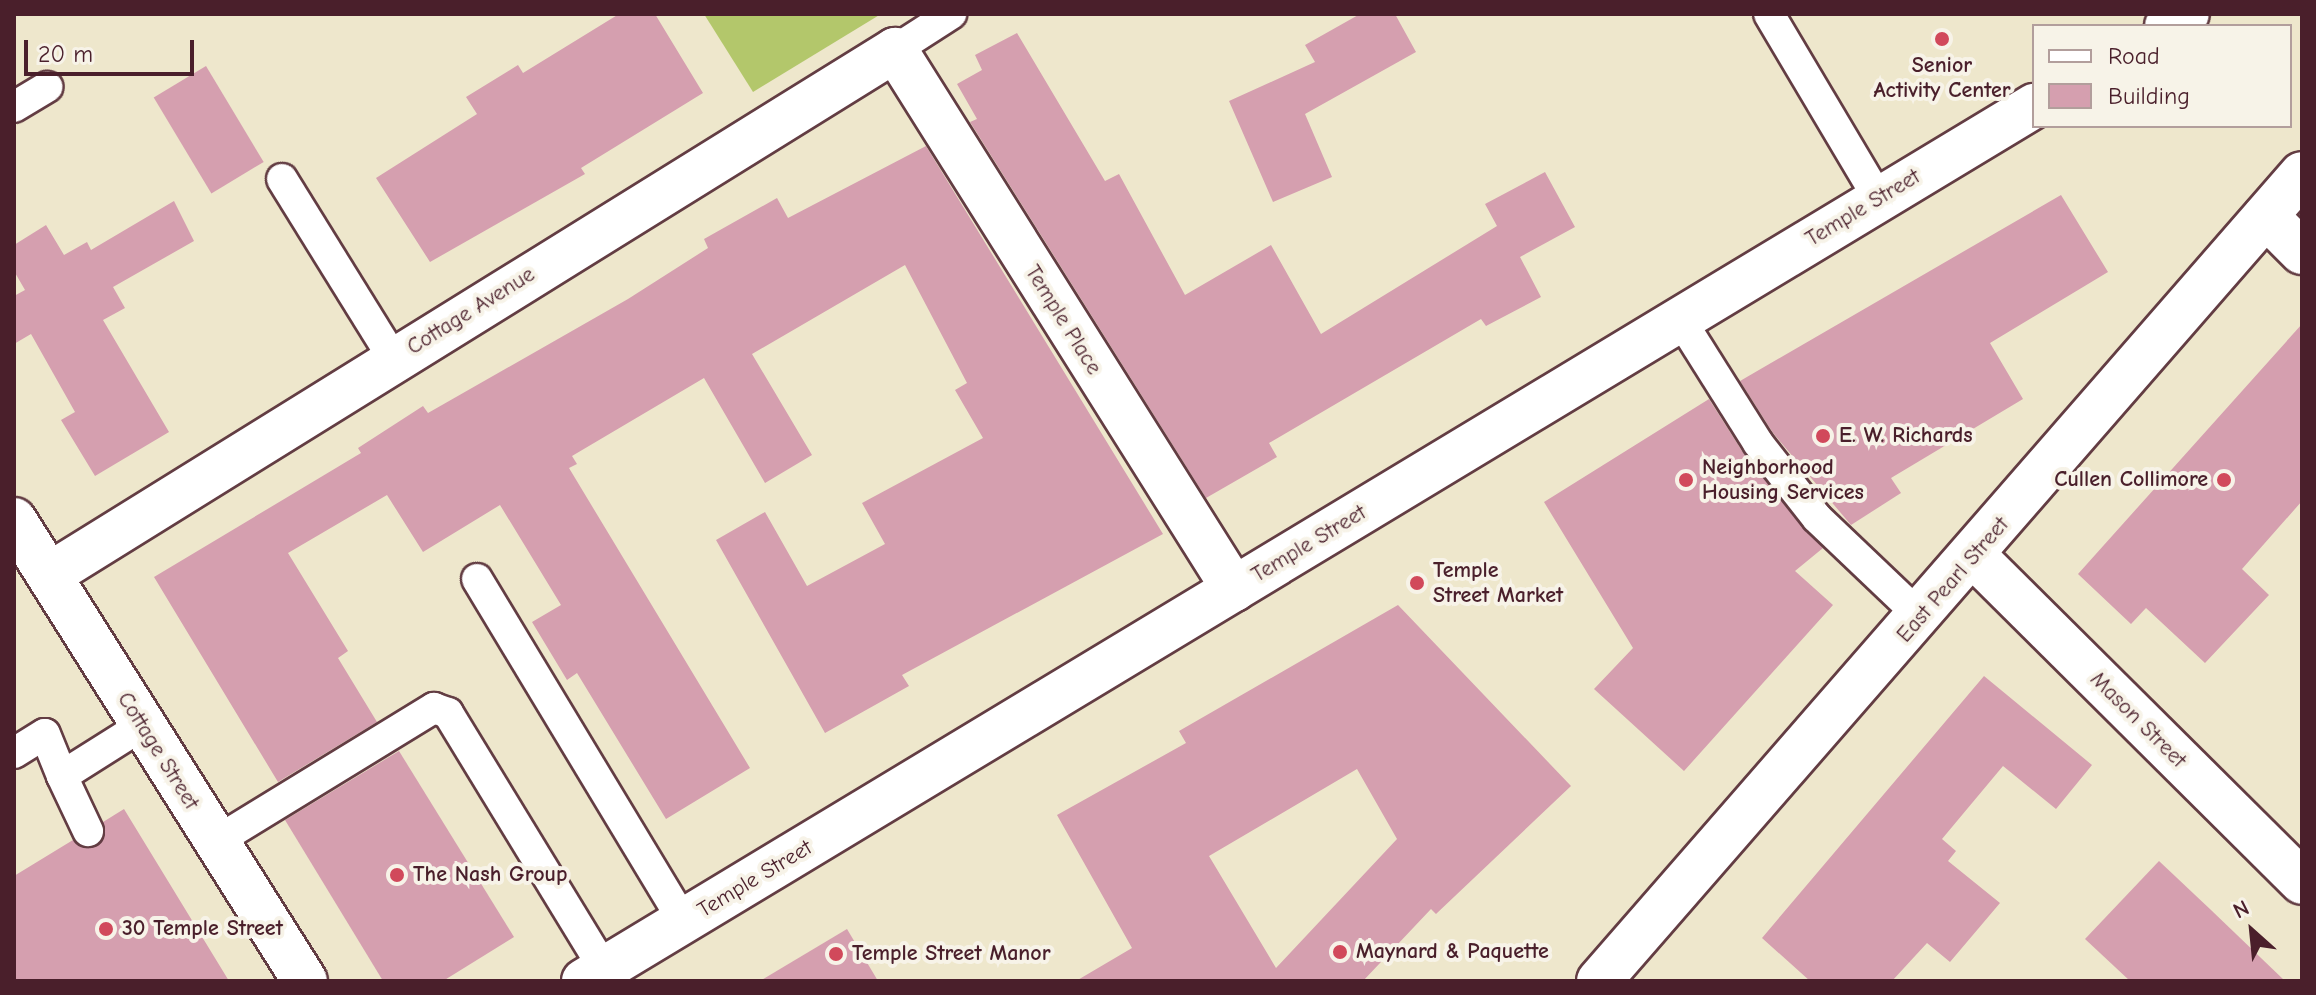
<!DOCTYPE html>
<style>
body{margin:0}
#map{position:relative;width:2316px;height:995px;overflow:hidden;background:#eee7cc;font-family:"Comic Neue",sans-serif}
div>[style]{position:absolute}
[style*='--x']{left:calc(var(--x)*1px);top:calc(var(--y)*1px);width:calc(var(--w)*1px);rotate:calc(var(--a)*1deg)}
.green>*{inset:0;background:#b3c76b}
.building>*{inset:0;background:#d59faf;transform-origin:0 0}
.roads{filter:drop-shadow(2px 0 #633d43) drop-shadow(-2px 0 #633d43) drop-shadow(0 2px #633d43) drop-shadow(0 -2px #633d43)}
.lane>*{height:30px;margin:-15px;padding:0 15px;transform-origin:15px;border-radius:15px;background:#fff}
.street>*{height:44px;margin:-22px;padding:0 22px;transform-origin:22px;border-radius:22px;background:#fff}
.dots>*{width:22px;height:22px;translate:-50% -50%;box-sizing:border-box;border:4px solid #f7f3e8;border-radius:50%}
span{translate:-50% -50%;white-space:nowrap;text-align:center;line-height:1.15;-webkit-text-stroke:8px #f7f3e8;paint-order:stroke}
.poi-label{font-size:22px;color:#4a1f2b;font-weight:700}
.left{translate:0 -50%;text-align:left}
.right{translate:-100% -50%;text-align:right}
.street-label{font-size:22px;color:#4a1f2b}
.frame{position:absolute;inset:0;border:16px solid #4a1f2b;pointer-events:none}
.legend{position:absolute;left:2032px;top:24px;width:260px;height:104px;box-sizing:border-box;background:#f7f3e8;border:2px solid #b29e9c;margin:0;padding:10px 14px;list-style:none;font-size:24px;color:#4a1f2b}
.legend li{display:flex;align-items:center;gap:16px;height:40px}
.legend b{width:40px;border:2px solid #b29e9c}
.north{position:absolute;left:2212px;top:891px;width:80px;height:80px;-webkit-text-stroke:6px #f7f3e8;paint-order:stroke;rotate:333deg;font-size:22px;font-weight:700;line-height:32px;text-align:center;color:#4a1f2b}
.north::after{content:'';display:block;margin:auto;width:28px;height:36px;background:#4a1f2b;clip-path:polygon(50% 0,100% 100%,50% 72%,0 100%)}
.scale{position:absolute;left:24px;top:40px;width:170px;height:36px;box-sizing:border-box;border:4px solid #4a1f2b;border-top:0;padding-left:10px;font-size:24px;line-height:28px;white-space:nowrap;color:#4a1f2b;-webkit-text-stroke:6px #f7f3e8;paint-order:stroke}
</style>
<div id="map">
<div class="green">
<i style="clip-path:polygon(704px 14px,881px 14px,753px 92px)"></i>
</div>
<div class="building">
<i style="clip-path:polygon(619px 14px,655px 14px,703px 93px,581px 168px,585px 174px,430px 262px,376px 178px,477px 114px,466px 97px,518px 65px,523px 73px)"></i>
<i style="clip-path:polygon(1360px 14px,1395px 14px,1416px 52px,1305px 114px,1332px 177px,1273px 202px,1229px 101px,1315px 62px,1305px 45px)"></i>
<i style="clip-path:polygon(1017px 33px,1105px 181px,1119px 174px,1185px 295px,1271px 245px,1321px 334px,1497px 226px,1485px 204px,1545px 172px,1575px 227px,1520px 257px,1541px 297px,1486px 326px,1481px 319px,1269px 443px,1277px 457px,1206px 498px,970px 122px,977px 119px,957px 84px,982px 70px,975px 55px)"></i>
<i style="left:206px;top:66px;width:112px;height:61px;rotate:59deg"></i>
<i style="clip-path:polygon(926px 146px,1163px 534px,902px 675px,909px 686px,825px 733px,716px 540px,765px 512px,807px 586px,885px 544px,862px 503px,983px 438px,955px 390px,967px 383px,905px 265px,752px 354px,812px 455px,765px 483px,704px 378px,572px 456px,577px 464px,569px 468px,750px 768px,666px 819px,577px 673px,567px 680px,532px 622px,561px 605px,500px 505px,423px 552px,387px 495px,288px 553px,348px 651px,338px 658px,377px 722px,278px 782px,154px 577px,361px 453px,358px 448px,423px 406px,428px 413px,628px 299px,708px 248px,704px 239px,777px 198px,788px 218px)"></i>
<i style="clip-path:polygon(2061px 195px,2108px 272px,1990px 343px,2023px 399px,1891px 478px,1901px 493px,1851px 525px,1773px 433px,1740px 381px)"></i>
<i style="clip-path:polygon(174px 201px,194px 241px,113px 287px,125px 308px,103px 320px,169px 432px,95px 476px,61px 420px,75px 412px,31px 334px,14px 344px,14px 296px,25px 290px,14px 271px,14px 245px,46px 225px,64px 255px,87px 242px,91px 250px)"></i>
<i style="clip-path:polygon(2302px 324px,2302px 501px,2242px 569px,2269px 595px,2205px 663px,2146px 608px,2131px 624px,2078px 574px)"></i>
<i style="clip-path:polygon(1709px 399px,1744px 454px,1823px 548px,1795px 571px,1833px 605px,1684px 771px,1594px 689px,1633px 648px,1544px 502px)"></i>
<i style="clip-path:polygon(evenodd,1398px 605px,1571px 786px,1436px 914px,1431px 909px,1363px 981px,1076px 981px,1132px 948px,1057px 815px,1186px 743px,1179px 731px,1398px 605px,1357px 769px,1397px 839px,1276px 968px,1209px 856px,1357px 769px)"></i>
<i style="clip-path:polygon(1984px 676px,2092px 765px,2056px 809px,2003px 766px,1942px 839px,1956px 851px,1948px 861px,2000px 903px,1950px 962px,1927px 943px,1892px 981px,1810px 981px,1762px 938px)"></i>
<i style="clip-path:polygon(399px 751px,514px 937px,443px 981px,383px 981px,285px 820px)"></i>
<i style="clip-path:polygon(124px 809px,229px 981px,14px 981px,14px 876px,73px 840px,96px 847px,103px 822px)"></i>
<i style="clip-path:polygon(2159px 861px,2211px 910px,2285px 981px,2130px 981px,2085px 939px)"></i>
<i style="clip-path:polygon(847px 929px,878px 981px,760px 981px)"></i>
</div>
<div class="roads">
<div class="lane">
<i style="--x:1769;--y:14;--w:215;--a:59.3"></i>
<i style="--x:895;--y:50;--w:67;--a:-32.7"></i>
<i style="--x:14;--y:107;--w:39;--a:-31"></i>
<i style="--x:282;--y:179;--w:211;--a:58.2"></i>
<i style="--x:1680;--y:319;--w:146;--a:57.8"></i>
<i style="--x:1758;--y:443;--w:95;--a:51.8"></i>
<i style="--x:1817;--y:518;--w:144;--a:43.6"></i>
<i style="--x:477;--y:579;--w:401;--a:58.9"></i>
<i style="--x:14;--y:753;--w:36;--a:-32"></i>
<i style="--x:45;--y:734;--w:45;--a:68"></i>
<i style="--x:62;--y:776;--w:93;--a:-32.3"></i>
<i style="--x:62;--y:776;--w:61;--a:64.7"></i>
<i style="--x:215;--y:842;--w:257;--a:-31.5"></i>
<i style="--x:434;--y:708;--w:15;--a:20"></i>
<i style="--x:448;--y:713;--w:300;--a:58.6"></i>
</div>
<div class="street">
<i style="--x:2167;--y:26;--w:23;--a:-31"></i>
<i style="--x:2266;--y:216;--w:51;--a:45"></i>
<i style="--x:14;--y:520;--w:545;--a:57.74"></i>
<i style="--x:1975;--y:557;--w:461;--a:44.8"></i>
<i style="--x:49;--y:575;--w:996;--a:-31.82"></i>
<i style="--x:895;--y:50;--w:637;--a:57.83"></i>
<i style="--x:584;--y:981;--w:1694;--a:-31.11"></i>
<i style="--x:1599;--y:981;--w:1070;--a:-48.94"></i>
</div>
</div>
<div class="dots">
<i style="left:1942px;top:39px;background:#d1495b"></i>
<i style="left:1823px;top:436px;background:#d1495b"></i>
<i style="left:1686px;top:480px;background:#d1495b"></i>
<i style="left:2224px;top:480px;background:#d1495b"></i>
<i style="left:1417px;top:583px;background:#d1495b"></i>
<i style="left:397px;top:875px;background:#d1495b"></i>
<i style="left:106px;top:929px;background:#d1495b"></i>
<i style="left:1340px;top:952px;background:#d1495b"></i>
<i style="left:836px;top:954px;background:#d1495b"></i>
</div>
<div class="poi-label">
<span style="left:1942px;top:78px">Senior<br>Activity Center</span>
<span class="left" style="left:1839px;top:436px">E. W. Richards</span>
<span class="left" style="left:1702px;top:480px">Neighborhood<br>Housing Services</span>
<span class="right" style="left:2208px;top:480px">Cullen Collimore</span>
<span class="left" style="left:1433px;top:583px">Temple<br>Street Market</span>
<span class="left" style="left:413px;top:875px">The Nash Group</span>
<span class="left" style="left:122px;top:929px">30 Temple Street</span>
<span class="left" style="left:1356px;top:952px">Maynard &amp; Paquette</span>
<span class="left" style="left:852px;top:954px">Temple Street Manor</span>
</div>
<div class="street-label">
<span style="left:1863px;top:208px;rotate:-31deg">Temple Street</span>
<span style="left:471px;top:311px;rotate:-32deg">Cottage Avenue</span>
<span style="left:1063px;top:320px;rotate:58deg">Temple Place</span>
<span style="left:1309px;top:544px;rotate:-31deg">Temple Street</span>
<span style="left:1953px;top:580px;rotate:-49deg">East Pearl Street</span>
<span style="left:2138px;top:720px;rotate:45deg">Mason Street</span>
<span style="left:158px;top:751px;rotate:58deg">Cottage Street</span>
<span style="left:755px;top:879px;rotate:-31deg">Temple Street</span>
</div>
<div class="frame"></div>
<ul class="legend">
<li><b style="height:10px;background:#fff"></b>Road</li>
<li><b style="height:22px;background:#d59faf"></b>Building</li>
</ul>
<div class="north">N</div>
<div class="scale">20 m</div>
</div>
